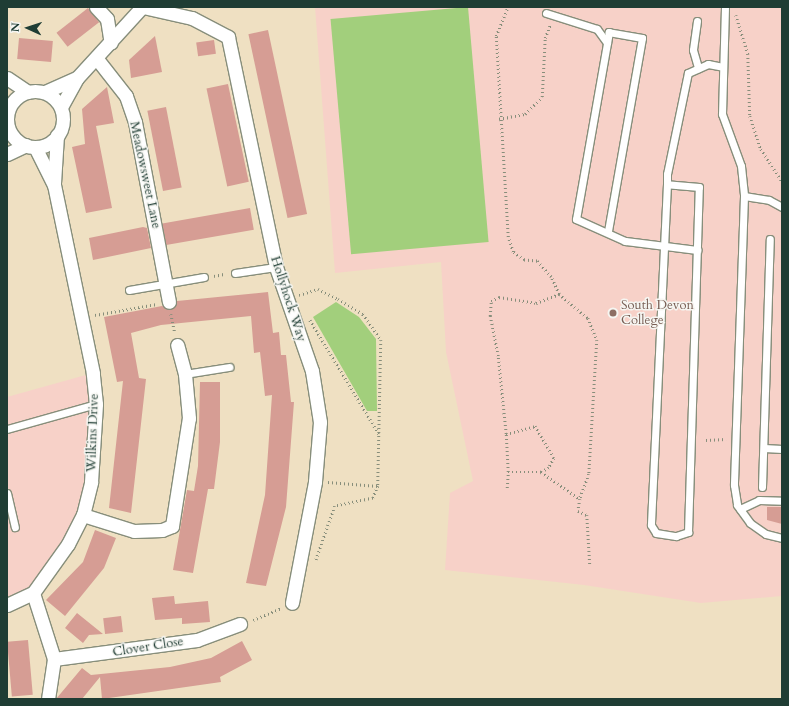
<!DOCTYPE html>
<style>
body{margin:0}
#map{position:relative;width:789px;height:706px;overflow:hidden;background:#efe0c2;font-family:Cardo,serif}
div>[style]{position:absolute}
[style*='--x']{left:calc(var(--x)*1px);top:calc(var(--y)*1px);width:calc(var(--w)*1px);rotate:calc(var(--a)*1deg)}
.built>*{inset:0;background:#f7d1c8}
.green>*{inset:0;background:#a2cf7c;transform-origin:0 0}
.building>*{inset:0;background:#d69d94;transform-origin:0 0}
.path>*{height:2.5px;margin-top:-1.25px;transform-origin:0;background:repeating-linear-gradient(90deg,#878e7b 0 1px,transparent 0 4px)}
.roads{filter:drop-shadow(1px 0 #878e7b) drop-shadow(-1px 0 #878e7b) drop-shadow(0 1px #878e7b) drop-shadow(0 -1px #878e7b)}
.lane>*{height:7px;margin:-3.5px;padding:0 3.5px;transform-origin:3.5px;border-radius:3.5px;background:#fff}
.street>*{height:13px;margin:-6.5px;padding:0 6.5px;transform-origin:6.5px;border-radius:6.5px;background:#fff}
.street>.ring{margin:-6.5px;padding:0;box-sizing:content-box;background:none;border:13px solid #fff;border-radius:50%}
.dots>*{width:11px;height:11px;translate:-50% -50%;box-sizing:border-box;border:2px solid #f6f6f2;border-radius:50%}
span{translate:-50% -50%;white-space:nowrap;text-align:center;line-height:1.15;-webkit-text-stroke:3px #f6f6f2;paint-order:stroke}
.street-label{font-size:13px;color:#1f3d34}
.education-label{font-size:13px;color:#785e54}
.left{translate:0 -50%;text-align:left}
.frame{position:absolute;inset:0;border:8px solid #1f3d34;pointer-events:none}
.north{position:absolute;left:8px;top:8px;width:40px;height:40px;-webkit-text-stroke:3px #f6f6f2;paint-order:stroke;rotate:273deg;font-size:11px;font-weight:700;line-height:16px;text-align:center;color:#1f3d34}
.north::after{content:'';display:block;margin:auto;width:14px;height:18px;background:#1f3d34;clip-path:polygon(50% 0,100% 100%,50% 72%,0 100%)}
</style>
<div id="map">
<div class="built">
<i style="clip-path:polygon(315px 7px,782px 7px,782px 596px,701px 603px,584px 585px,445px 570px,450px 493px,473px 481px,446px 352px,441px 262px,335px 273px)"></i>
<i style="clip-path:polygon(93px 373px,83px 515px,33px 593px,7px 605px,7px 397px)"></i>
</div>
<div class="green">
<i style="left:468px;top:7px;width:236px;height:138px;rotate:85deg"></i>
<i style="clip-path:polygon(336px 302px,359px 317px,376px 339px,377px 411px,367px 411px,313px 317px)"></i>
</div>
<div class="building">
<i style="left:88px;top:8px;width:18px;height:40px;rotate:52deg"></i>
<i style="left:268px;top:30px;width:188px;height:20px;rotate:78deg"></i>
<i style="clip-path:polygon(155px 36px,162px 72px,131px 78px,129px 60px)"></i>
<i style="left:19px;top:38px;width:34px;height:21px;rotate:5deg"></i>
<i style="left:214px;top:40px;width:14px;height:18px;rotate:82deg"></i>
<i style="left:228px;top:84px;width:100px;height:22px;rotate:78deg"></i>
<i style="clip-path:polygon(107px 87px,114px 123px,96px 126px,112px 208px,86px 213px,72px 147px,85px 144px,82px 109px)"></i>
<i style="left:166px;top:107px;width:82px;height:19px;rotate:79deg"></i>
<i style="left:250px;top:208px;width:22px;height:89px;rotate:80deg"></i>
<i style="clip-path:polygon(143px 227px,147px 228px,151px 248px,93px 260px,89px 238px)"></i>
<i style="clip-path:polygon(268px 292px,273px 333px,279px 332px,281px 355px,286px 355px,291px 402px,294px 402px,286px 507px,266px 586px,246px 583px,265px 495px,272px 395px,265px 396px,260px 352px,254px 353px,251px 316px,161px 325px,131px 333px,139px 378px,146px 379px,131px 513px,109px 508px,123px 381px,117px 382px,104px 317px,162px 306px,171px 310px,177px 301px)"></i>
<i style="clip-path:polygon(200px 382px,220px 382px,220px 442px,214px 489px,208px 489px,193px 573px,173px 570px,187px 490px,194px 491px,198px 466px)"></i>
<i style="clip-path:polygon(767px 507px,782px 507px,782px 524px,767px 520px)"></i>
<i style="clip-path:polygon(95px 530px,116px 538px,104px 568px,65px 616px,46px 600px,83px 562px)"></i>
<i style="clip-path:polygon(174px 596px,175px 604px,208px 601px,210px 622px,182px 624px,182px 618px,155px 620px,152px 598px)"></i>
<i style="clip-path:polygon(77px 613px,103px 634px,89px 635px,83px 643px,65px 628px)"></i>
<i style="left:121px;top:616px;width:16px;height:18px;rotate:83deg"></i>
<i style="left:28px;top:640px;width:55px;height:21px;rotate:85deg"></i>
<i style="clip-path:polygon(242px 641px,252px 660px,220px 677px,221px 682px,102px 699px,100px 677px,82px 699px,56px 699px,82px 668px,91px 675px,170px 667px,211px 658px)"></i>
</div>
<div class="path">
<i style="--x:736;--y:15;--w:41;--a:72.9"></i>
<i style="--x:748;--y:54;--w:62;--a:88.2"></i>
<i style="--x:750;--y:116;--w:35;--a:72"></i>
<i style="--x:761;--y:149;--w:38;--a:57"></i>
<i style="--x:499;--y:119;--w:26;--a:-11"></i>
<i style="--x:525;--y:114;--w:24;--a:-45"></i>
<i style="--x:542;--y:97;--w:59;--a:-87.1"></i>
<i style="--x:545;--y:38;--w:14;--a:-69"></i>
<i style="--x:214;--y:276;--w:10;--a:-11"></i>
<i style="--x:559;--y:294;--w:38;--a:40"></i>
<i style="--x:588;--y:318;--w:24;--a:68"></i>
<i style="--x:597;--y:340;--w:134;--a:93.4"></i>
<i style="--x:589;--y:474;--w:27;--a:110"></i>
<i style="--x:299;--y:295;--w:20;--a:-18"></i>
<i style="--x:318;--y:289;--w:22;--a:27"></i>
<i style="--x:338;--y:299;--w:29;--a:31"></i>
<i style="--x:363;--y:314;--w:32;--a:55"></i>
<i style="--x:381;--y:340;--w:146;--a:91.2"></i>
<i style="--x:378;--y:486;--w:13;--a:113"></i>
<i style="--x:373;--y:498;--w:39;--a:168"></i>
<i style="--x:335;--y:506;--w:57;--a:109.4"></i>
<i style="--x:171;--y:314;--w:19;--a:78"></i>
<i style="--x:95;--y:315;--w:63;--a:-10.1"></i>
<i style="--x:310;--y:320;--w:133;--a:58.8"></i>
<i style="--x:506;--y:434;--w:78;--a:-95.9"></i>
<i style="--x:498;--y:356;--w:41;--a:-101.3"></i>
<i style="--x:490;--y:316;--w:15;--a:-86"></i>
<i style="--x:491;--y:301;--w:9;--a:-27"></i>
<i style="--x:499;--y:297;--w:37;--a:9"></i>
<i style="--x:536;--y:303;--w:25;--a:-21"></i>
<i style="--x:559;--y:294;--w:19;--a:-115"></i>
<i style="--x:551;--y:277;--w:21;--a:-131"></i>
<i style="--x:537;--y:261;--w:13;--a:-176"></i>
<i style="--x:524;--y:260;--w:14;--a:-144"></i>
<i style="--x:513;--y:252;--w:16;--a:-108"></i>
<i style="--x:508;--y:237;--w:201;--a:-93.4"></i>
<i style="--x:496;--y:36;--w:31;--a:-68"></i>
<i style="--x:706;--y:440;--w:20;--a:-3"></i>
<i style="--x:508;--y:472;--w:38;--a:-93"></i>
<i style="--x:506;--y:434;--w:30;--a:-15"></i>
<i style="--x:535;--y:426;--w:37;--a:59"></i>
<i style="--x:554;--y:458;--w:11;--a:117"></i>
<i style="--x:549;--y:468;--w:9;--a:153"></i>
<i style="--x:328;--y:482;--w:50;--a:4.6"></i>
<i style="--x:507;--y:488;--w:16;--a:-86"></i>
<i style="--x:508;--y:472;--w:33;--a:0"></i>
<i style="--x:541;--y:472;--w:47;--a:34.7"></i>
<i style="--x:580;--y:499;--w:12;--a:99"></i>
<i style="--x:578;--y:511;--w:10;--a:24"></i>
<i style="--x:587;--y:515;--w:51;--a:86.6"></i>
<i style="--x:253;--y:620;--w:30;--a:-23"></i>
</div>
<div class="roads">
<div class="lane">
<i style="--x:725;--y:7;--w:107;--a:91.6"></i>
<i style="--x:722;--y:114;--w:55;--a:69.9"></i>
<i style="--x:741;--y:166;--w:30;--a:84"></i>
<i style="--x:744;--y:196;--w:289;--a:92"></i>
<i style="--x:734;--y:485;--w:20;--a:81"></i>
<i style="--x:737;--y:505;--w:22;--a:54"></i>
<i style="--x:750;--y:523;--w:19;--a:35"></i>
<i style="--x:766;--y:534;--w:16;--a:14"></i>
<i style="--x:546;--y:13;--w:53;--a:17.4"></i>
<i style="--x:597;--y:29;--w:17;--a:54"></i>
<i style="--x:697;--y:21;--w:29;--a:98"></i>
<i style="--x:693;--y:50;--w:19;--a:74"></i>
<i style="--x:667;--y:184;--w:341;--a:92.7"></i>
<i style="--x:651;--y:525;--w:9;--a:58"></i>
<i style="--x:656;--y:533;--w:20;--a:9"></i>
<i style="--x:676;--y:536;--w:13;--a:-18"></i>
<i style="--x:688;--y:532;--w:345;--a:-88.2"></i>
<i style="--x:699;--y:187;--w:32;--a:-175"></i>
<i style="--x:667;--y:184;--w:10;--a:-90"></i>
<i style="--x:667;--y:174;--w:103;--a:-78.3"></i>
<i style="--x:688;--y:73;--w:22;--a:-24"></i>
<i style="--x:708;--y:64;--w:15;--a:11"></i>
<i style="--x:744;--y:196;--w:25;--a:9"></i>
<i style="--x:769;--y:200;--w:15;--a:28"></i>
<i style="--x:608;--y:231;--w:196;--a:-80"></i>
<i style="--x:642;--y:38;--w:34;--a:-170"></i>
<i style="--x:609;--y:32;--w:190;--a:100"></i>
<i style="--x:576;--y:219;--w:54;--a:24.2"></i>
<i style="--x:625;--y:241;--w:73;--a:7.1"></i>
<i style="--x:235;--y:273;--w:41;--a:-8.3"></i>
<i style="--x:129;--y:290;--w:76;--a:-9.8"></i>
<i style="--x:185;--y:374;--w:45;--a:-9"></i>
<i style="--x:7;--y:429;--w:92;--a:-15.7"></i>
<i style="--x:764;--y:448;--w:18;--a:3"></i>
<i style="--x:762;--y:487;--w:248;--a:-88.2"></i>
<i style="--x:7;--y:493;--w:35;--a:77"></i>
<i style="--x:740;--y:509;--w:21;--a:-25"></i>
<i style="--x:759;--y:500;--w:23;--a:2"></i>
</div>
<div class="street">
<i style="--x:96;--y:7;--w:16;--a:47"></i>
<i style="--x:107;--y:19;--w:24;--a:81"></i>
<i style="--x:143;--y:7;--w:50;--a:12.7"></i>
<i style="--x:192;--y:18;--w:41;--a:27.8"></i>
<i style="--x:228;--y:37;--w:235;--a:78.2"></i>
<i style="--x:276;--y:267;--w:110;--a:70.9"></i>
<i style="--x:312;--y:371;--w:52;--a:81.1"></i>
<i style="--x:320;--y:422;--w:60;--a:94.8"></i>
<i style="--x:315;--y:482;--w:123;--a:100.8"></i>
<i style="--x:97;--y:59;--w:47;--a:51.9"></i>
<i style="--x:126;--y:96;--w:28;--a:71"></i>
<i style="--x:135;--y:122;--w:183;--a:79.3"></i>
<i style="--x:7;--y:78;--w:25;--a:34"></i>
<i class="ring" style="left:7px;top:91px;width:43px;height:43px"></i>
<i style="--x:45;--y:92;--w:35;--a:-24"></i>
<i style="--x:61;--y:107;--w:33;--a:-61"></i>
<i style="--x:77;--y:78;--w:96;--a:-47.5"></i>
<i style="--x:7;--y:154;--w:21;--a:-25"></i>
<i style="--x:54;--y:183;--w:48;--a:-86.4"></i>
<i style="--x:83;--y:515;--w:53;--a:17.4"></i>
<i style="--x:134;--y:531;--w:28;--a:-2"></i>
<i style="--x:162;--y:530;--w:11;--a:-22"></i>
<i style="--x:172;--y:526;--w:109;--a:-81.1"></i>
<i style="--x:189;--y:418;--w:44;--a:-95.2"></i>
<i style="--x:185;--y:374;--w:30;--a:-105"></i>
<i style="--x:33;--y:593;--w:69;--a:72.3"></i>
<i style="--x:54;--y:659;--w:40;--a:98.5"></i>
<i style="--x:7;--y:605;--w:29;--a:-25"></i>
<i style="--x:33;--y:593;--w:60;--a:-54.5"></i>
<i style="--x:68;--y:544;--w:33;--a:-63"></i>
<i style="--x:83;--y:515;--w:34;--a:-76"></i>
<i style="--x:91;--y:482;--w:78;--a:-86.3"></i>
<i style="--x:96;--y:404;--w:31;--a:-96"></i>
<i style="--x:93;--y:373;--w:192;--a:-101.7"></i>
<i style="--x:54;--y:185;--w:42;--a:-116.6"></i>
<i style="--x:54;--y:659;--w:144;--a:-7.6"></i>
<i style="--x:197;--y:640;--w:46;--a:-20.4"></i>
</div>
</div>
<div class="dots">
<i style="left:613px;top:313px;background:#8d6e63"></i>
</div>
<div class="street-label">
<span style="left:145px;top:175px;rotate:78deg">Meadowsweet Lane</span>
<span style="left:288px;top:299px;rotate:72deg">Hollyhock Way</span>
<span style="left:93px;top:433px;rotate:-88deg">Wilkins Drive</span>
<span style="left:148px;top:647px;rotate:-9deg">Clover Close</span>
</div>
<div class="education-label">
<span class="left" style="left:621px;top:313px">South Devon<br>College</span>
</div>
<div class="frame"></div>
<div class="north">N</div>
</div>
